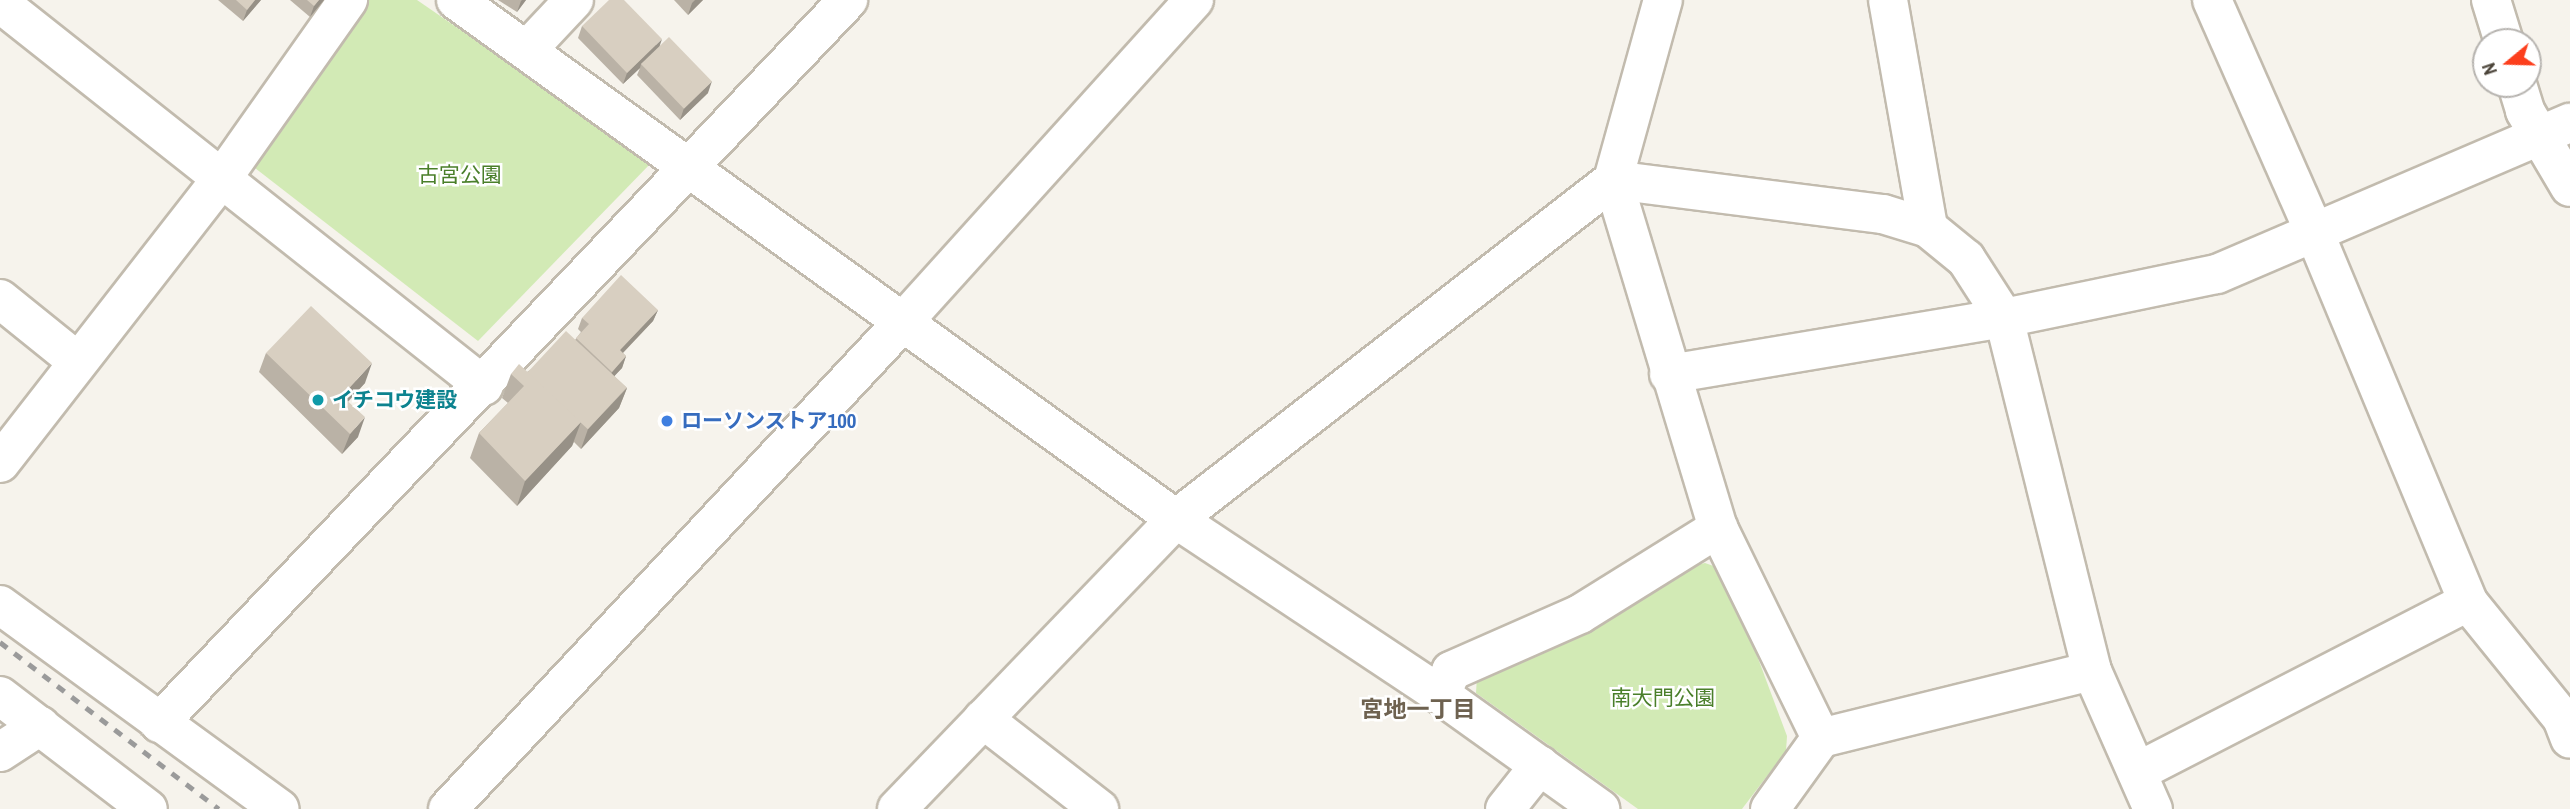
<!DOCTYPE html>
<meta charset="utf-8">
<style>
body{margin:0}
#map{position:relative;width:2570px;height:809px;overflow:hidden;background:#f6f3ec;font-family:"Archivo Narrow","Noto Sans JP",sans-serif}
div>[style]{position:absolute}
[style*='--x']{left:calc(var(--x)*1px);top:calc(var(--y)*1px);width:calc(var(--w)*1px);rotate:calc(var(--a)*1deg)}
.green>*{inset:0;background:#d2eab5}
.roads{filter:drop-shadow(2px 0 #c2bbae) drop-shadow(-2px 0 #c2bbae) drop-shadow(0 2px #c2bbae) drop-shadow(0 -2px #c2bbae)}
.minor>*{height:38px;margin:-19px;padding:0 19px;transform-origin:19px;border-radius:19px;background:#fff}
.tertiary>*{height:38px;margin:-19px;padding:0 19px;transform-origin:19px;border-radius:19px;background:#fff}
.rail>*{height:5px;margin-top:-2.5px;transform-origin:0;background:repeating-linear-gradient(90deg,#9a9a9a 0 9px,transparent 0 18px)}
.wall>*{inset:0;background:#bab2a6}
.shaded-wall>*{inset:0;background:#979187}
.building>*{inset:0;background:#d8cfc1;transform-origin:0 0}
.dots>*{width:19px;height:19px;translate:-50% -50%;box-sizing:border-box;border:4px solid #fff;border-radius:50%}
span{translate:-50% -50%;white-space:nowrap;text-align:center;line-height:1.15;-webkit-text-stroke:5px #fff;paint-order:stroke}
.park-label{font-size:21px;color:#4a7f2a}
.culture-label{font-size:21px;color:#0d838f;font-weight:700}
.left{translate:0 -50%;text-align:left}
.shop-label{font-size:21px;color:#366cbe;font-weight:700}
.neighbourhood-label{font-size:23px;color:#6e6250;font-weight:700}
.north{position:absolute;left:2472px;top:28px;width:70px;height:70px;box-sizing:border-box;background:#fff;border:2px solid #b7b4b0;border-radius:50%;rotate:251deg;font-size:19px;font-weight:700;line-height:28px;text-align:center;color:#4b4439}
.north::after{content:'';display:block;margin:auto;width:24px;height:32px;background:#fc3f1d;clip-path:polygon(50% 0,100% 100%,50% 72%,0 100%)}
</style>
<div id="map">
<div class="green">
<i style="clip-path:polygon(367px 0,417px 0,652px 162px,478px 341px,246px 161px)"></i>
<i style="clip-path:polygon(1705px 563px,1725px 570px,1787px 736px,1786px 751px,1742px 809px,1638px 809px,1476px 693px,1477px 676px,1688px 567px)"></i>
</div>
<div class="roads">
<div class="minor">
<i style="--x:456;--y:0;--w:888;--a:35.79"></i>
<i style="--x:1176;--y:519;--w:318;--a:33.6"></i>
<i style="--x:1441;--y:695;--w:196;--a:35.6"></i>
<i style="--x:1888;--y:0;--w:231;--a:80"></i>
<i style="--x:2212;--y:0;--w:256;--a:66.2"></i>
<i style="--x:2315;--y:234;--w:399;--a:67.4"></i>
<i style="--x:2468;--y:602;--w:149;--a:51"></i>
<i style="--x:2562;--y:718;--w:22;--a:69"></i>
<i style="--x:2491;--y:0;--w:44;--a:72.8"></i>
<i style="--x:0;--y:3;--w:617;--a:38.36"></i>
<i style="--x:528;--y:49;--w:67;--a:-46.8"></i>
<i style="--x:2517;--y:84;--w:28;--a:73"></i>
<i style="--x:2525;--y:111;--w:88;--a:59.4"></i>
<i style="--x:0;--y:299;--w:100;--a:38.9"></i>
<i style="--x:1669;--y:374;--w:340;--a:-9.5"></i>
<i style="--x:2004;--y:318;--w:217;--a:-11.7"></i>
<i style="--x:2217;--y:274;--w:384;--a:-23.2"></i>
<i style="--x:0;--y:463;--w:363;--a:-52.1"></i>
<i style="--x:223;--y:177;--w:217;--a:-54.8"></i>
<i style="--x:0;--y:605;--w:346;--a:36.1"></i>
<i style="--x:1441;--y:695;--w:26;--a:-67"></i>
<i style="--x:1451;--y:671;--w:141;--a:-23.8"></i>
<i style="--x:1580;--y:614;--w:163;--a:-31.9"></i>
<i style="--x:0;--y:696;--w:186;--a:37.4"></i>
<i style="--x:983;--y:719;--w:147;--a:37.8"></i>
<i style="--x:159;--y:723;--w:999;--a:-46.38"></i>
<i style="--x:1821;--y:738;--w:234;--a:-116.1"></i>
<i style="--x:1718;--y:528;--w:363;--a:-106.8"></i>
<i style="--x:1613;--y:180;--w:272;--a:7.2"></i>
<i style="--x:1883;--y:214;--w:47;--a:17.3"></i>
<i style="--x:1928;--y:228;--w:49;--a:39.2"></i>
<i style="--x:1966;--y:259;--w:70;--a:57.2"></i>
<i style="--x:2004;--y:318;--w:364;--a:76"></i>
<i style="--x:2092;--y:671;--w:151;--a:66.2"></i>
<i style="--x:0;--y:752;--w:48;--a:-33"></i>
<i style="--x:2137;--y:772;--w:372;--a:-27.2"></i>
<i style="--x:897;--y:809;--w:402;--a:-46.1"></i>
<i style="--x:1176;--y:519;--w:553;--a:-37.8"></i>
<i style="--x:1613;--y:180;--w:187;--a:-74.5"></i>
<i style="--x:1505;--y:809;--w:56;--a:-51.5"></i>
<i style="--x:1770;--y:809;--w:87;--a:-54.3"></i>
<i style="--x:1821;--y:738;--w:279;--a:-13.9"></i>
</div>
<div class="tertiary">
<i style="--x:448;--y:809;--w:666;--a:-46.95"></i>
<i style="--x:903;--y:322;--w:434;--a:-47.9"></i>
</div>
</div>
<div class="rail">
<i style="--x:0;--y:642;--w:275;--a:37.3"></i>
</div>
<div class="wall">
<i style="clip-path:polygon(218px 0,261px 0,243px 21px)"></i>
<i style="clip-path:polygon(290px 0,324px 0,310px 17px)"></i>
<i style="clip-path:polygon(498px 0,526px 0,517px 12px)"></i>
<i style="clip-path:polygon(674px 0,703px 0,688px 15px)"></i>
<i style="clip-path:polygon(582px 26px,660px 46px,708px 93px,680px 120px,637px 75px,640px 68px,623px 84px,578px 38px)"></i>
<i style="clip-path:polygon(658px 310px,653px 321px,623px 353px,626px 356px,622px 368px,614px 376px,627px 388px,619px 408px,581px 449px,574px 442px,572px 446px,517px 506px,470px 458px,479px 433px,508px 403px,502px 398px,511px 374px,527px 372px,575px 340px,581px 332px,578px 329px,582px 318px)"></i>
<i style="clip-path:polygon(266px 353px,365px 383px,348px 402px,358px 437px,342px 454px,259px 372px)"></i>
</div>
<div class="shaded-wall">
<i style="clip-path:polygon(255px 0,261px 0,243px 21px,247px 10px)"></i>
<i style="clip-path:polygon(319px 0,324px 0,310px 17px,314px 6px)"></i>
<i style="clip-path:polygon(522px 0,526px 0,517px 12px,521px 1px)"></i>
<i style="clip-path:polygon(695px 0,703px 0,688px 15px,692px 3px)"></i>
<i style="clip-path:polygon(662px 39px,658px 51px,641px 64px,640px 68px,623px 84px,627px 73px)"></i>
<i style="clip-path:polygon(712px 81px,708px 93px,680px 120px,684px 108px)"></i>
<i style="clip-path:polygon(658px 310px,653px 321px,615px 361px,620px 350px)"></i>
<i style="clip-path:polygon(626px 356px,622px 368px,608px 383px,612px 372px)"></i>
<i style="clip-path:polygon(372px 363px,365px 383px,334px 416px,342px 396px)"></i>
<i style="clip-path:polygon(627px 388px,619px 408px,581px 449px,588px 429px)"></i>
<i style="clip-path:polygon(365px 417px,358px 437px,342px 454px,350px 434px)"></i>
<i style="clip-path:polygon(581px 422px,572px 446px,517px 506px,525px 481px)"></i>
</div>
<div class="building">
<i style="clip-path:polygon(236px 0,255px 0,247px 10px)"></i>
<i style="clip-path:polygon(307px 0,319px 0,314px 6px)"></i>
<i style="clip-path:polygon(609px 0,624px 0,662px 39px,627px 73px,582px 26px)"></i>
<i style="left:669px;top:37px;width:62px;height:39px;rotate:46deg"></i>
<i style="clip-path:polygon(621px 275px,658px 310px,620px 350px,626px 356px,612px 372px,576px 338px,589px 324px,582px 318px)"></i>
<i style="clip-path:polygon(311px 306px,372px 363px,342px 396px,365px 417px,350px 434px,266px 353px)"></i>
<i style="left:566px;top:331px;width:83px;height:57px;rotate:43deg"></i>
<i style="clip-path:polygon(519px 364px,581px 422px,525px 481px,479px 433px,524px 386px,511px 374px)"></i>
</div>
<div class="dots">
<i style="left:318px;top:400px;background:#0f9aa8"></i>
<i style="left:667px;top:421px;background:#3f7fe0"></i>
</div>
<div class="park-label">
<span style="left:460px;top:175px">古宮公園</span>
<span style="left:1663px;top:698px">南大門公園</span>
</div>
<div class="culture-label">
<span class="left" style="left:332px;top:400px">イチコウ建設</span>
</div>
<div class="shop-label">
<span class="left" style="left:681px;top:421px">ローソンストア100</span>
</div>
<div class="neighbourhood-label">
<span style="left:1418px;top:709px">宮地一丁目</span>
</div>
<div class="north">N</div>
</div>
